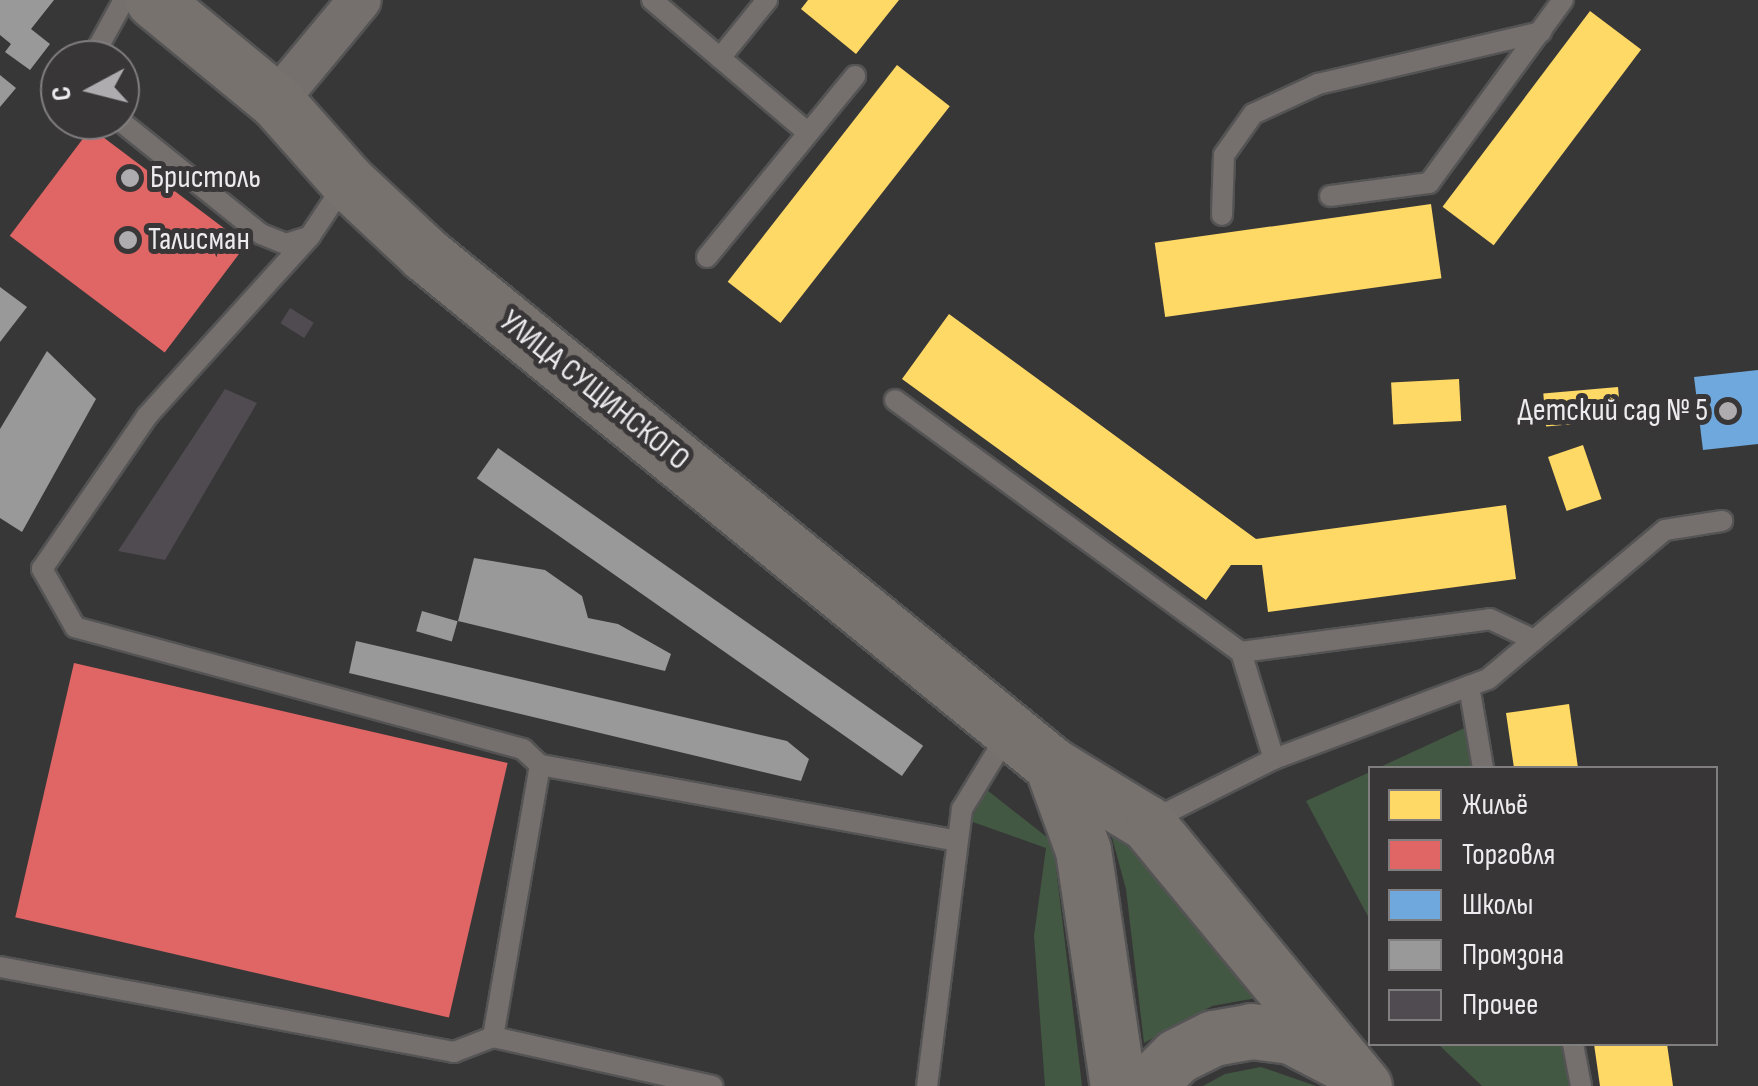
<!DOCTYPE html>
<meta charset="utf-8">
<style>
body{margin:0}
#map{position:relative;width:1758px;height:1086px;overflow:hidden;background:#383738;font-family:"Sofia Sans Condensed",sans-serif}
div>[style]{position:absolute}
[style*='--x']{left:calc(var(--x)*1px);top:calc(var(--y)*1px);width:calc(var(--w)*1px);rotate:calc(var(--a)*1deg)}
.green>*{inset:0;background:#425842}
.homes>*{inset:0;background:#ffd966;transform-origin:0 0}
.shops>*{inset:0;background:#e06666;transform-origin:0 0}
.schools>*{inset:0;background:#6fa8dc}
.industry>*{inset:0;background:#999;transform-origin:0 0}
.building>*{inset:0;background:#504b50;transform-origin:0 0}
.roads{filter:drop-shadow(2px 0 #555455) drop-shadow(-2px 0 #555455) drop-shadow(0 2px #555455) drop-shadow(0 -2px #555455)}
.lane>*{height:20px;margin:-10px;padding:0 10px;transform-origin:10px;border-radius:10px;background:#75706d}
.street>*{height:42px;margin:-21px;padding:0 21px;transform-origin:21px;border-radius:21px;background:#75706d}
.secondary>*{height:55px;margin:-27.5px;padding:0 27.5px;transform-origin:27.5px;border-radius:27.5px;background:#78726f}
.dots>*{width:28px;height:28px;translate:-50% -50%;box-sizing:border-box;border:5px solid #393638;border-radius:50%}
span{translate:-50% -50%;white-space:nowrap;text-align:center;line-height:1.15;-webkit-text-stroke:10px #393638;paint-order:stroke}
.poi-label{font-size:32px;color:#edebed}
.left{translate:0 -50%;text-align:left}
.right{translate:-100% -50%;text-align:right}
.street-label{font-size:32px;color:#edebed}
.legend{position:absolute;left:1368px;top:766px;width:350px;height:280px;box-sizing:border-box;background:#393638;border:2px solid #817e80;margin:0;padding:12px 18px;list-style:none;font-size:30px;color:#edebed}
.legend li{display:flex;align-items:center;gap:20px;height:50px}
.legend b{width:50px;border:2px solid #817e80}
.north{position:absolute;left:40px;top:40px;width:100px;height:100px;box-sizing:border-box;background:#393638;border:2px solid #817e80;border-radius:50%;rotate:263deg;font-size:28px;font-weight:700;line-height:40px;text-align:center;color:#edebed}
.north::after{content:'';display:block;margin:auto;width:35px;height:45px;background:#aeacae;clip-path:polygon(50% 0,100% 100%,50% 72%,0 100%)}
</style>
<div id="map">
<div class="green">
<i style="clip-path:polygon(1471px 725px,1477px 768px,1378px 768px)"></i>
<i style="clip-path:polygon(1370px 772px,1370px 920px,1306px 801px)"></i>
<i style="clip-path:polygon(987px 790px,1053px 842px,1082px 1086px,1045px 1086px,1034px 936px,1046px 848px,970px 821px)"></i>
<i style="clip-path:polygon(1105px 812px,1262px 997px,1212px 1006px,1144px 1043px,1126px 889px)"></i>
<i style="clip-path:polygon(1438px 1044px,1566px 1044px,1575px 1086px,1482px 1086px)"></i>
<i style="clip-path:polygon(1261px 1067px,1316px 1086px,1203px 1086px,1225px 1074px)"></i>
</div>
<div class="homes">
<i style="clip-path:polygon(808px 0,899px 0,856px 54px,801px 9px)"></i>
<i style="left:1590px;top:11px;width:64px;height:245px;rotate:37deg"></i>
<i style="left:897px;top:65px;width:67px;height:275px;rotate:38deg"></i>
<i style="left:1431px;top:204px;width:75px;height:279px;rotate:82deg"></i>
<i style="clip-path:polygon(949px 314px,1256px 539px,1506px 505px,1516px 579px,1268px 612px,1262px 565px,1231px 565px,1206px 600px,902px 379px)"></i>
<i style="left:1459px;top:379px;width:42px;height:68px;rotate:87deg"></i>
<i style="left:1618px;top:387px;width:33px;height:75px;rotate:85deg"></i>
<i style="left:1583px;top:445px;width:57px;height:37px;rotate:71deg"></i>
<i style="clip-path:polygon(1569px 704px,1578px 768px,1514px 768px,1506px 713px)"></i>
<i style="clip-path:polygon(1594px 1044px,1667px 1044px,1673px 1086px,1600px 1086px)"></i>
</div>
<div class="shops">
<i style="left:91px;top:128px;width:194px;height:135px;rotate:37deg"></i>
<i style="left:74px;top:663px;width:445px;height:261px;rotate:13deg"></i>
</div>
<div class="schools">
<i style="clip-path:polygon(1758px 370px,1758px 444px,1703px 450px,1694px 377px)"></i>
</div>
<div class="industry">
<i style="clip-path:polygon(0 0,54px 0,31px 29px,50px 44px,30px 70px,5px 52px,11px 44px,0 35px)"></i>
<i style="clip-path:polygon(0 75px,16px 88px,0 107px)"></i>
<i style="clip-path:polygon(0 287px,27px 307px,0 342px)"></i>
<i style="clip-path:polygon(47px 351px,96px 399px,22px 532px,0 518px,0 429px)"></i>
<i style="left:498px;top:448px;width:519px;height:37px;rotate:35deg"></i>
<i style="clip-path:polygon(474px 558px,545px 570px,582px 596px,588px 618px,618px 624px,671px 654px,665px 671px,458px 621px)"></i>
<i style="left:422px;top:611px;width:37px;height:21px;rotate:16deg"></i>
<i style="clip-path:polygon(356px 641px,787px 741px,809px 759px,801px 781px,349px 673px)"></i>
</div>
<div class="building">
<i style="left:290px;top:308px;width:28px;height:18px;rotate:32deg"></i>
<i style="clip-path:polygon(225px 389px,257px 403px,165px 560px,118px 551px)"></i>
</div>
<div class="roads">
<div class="lane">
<i style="--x:652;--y:0;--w:205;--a:40.4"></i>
<i style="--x:720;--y:58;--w:75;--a:-51"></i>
<i style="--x:91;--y:60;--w:68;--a:-61.2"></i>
<i style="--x:119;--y:120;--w:182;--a:38.8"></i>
<i style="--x:261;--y:234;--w:27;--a:22"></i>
<i style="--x:286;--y:244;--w:23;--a:-18"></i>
<i style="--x:1330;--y:196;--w:100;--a:-7.5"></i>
<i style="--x:1429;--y:183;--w:227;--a:-53.8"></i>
<i style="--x:1222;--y:215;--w:60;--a:-88.1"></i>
<i style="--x:1224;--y:155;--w:50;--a:-54.7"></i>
<i style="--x:1253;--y:114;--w:72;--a:-24.8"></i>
<i style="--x:1318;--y:84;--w:229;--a:-13.1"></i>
<i style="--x:707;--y:257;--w:234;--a:-50.7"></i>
<i style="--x:895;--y:400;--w:428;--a:36.1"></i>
<i style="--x:1241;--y:652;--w:112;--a:72.9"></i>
<i style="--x:1241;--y:652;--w:251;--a:-7.5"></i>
<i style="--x:1490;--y:619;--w:49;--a:25.5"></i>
<i style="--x:1469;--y:686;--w:83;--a:80.3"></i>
<i style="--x:540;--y:765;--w:424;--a:10.3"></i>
<i style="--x:1148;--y:822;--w:141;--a:-26.6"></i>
<i style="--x:1274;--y:759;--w:228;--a:-20.5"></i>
<i style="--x:1488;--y:679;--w:231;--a:-40.1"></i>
<i style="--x:1665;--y:530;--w:58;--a:-9"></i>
<i style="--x:0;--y:967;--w:462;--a:10.6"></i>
<i style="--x:454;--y:1052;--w:42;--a:-21"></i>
<i style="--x:493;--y:1037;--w:276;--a:-80.2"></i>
<i style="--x:540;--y:765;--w:23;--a:-137"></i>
<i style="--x:523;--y:749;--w:464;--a:-164.8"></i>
<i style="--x:75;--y:627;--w:67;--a:-119.6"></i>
<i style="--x:42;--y:569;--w:186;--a:-55.5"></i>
<i style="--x:147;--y:416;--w:243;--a:-47.8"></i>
<i style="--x:310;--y:236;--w:65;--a:-56.3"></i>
<i style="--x:493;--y:1037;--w:225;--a:12.6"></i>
<i style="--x:1573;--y:1044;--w:43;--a:79.2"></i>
<i style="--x:927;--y:1086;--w:279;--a:-82.8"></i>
<i style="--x:962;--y:809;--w:90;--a:-58.6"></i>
</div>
<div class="street">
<i style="--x:276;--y:101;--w:131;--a:-50.3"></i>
</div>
<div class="secondary">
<i style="--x:153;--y:0;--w:159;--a:39.4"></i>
<i style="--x:276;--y:101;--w:107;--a:48.4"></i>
<i style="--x:347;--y:181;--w:107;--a:43.1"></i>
<i style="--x:425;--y:254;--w:809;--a:39.18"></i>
<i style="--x:1052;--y:765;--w:111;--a:31.4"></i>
<i style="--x:1147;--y:823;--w:341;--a:50.5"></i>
<i style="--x:1052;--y:765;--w:90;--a:70"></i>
<i style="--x:1083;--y:850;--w:239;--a:81.6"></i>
<i style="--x:1147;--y:1086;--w:42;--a:-45"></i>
<i style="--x:1177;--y:1056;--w:40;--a:-26.6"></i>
<i style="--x:1213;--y:1038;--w:39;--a:-10"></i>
<i style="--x:1251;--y:1031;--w:40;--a:7.1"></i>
<i style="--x:1291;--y:1036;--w:54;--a:27.5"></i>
</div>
</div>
<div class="dots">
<i style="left:130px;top:178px;background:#aeacae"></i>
<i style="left:128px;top:240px;background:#aeacae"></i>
<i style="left:1728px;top:411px;background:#aeacae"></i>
</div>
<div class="poi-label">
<span class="left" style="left:150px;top:178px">Бристоль</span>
<span class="left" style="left:148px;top:240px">Талисман</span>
<span class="right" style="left:1708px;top:411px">Детский сад № 5</span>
</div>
<div class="street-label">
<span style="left:594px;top:391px;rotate:39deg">УЛИЦА СУЩИНСКОГО</span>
</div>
<ul class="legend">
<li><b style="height:28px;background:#ffd966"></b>Жильё</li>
<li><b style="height:28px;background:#e06666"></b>Торговля</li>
<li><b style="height:28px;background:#6fa8dc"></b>Школы</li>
<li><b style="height:28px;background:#999"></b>Промзона</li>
<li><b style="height:28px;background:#504b50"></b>Прочее</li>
</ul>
<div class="north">С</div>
</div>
